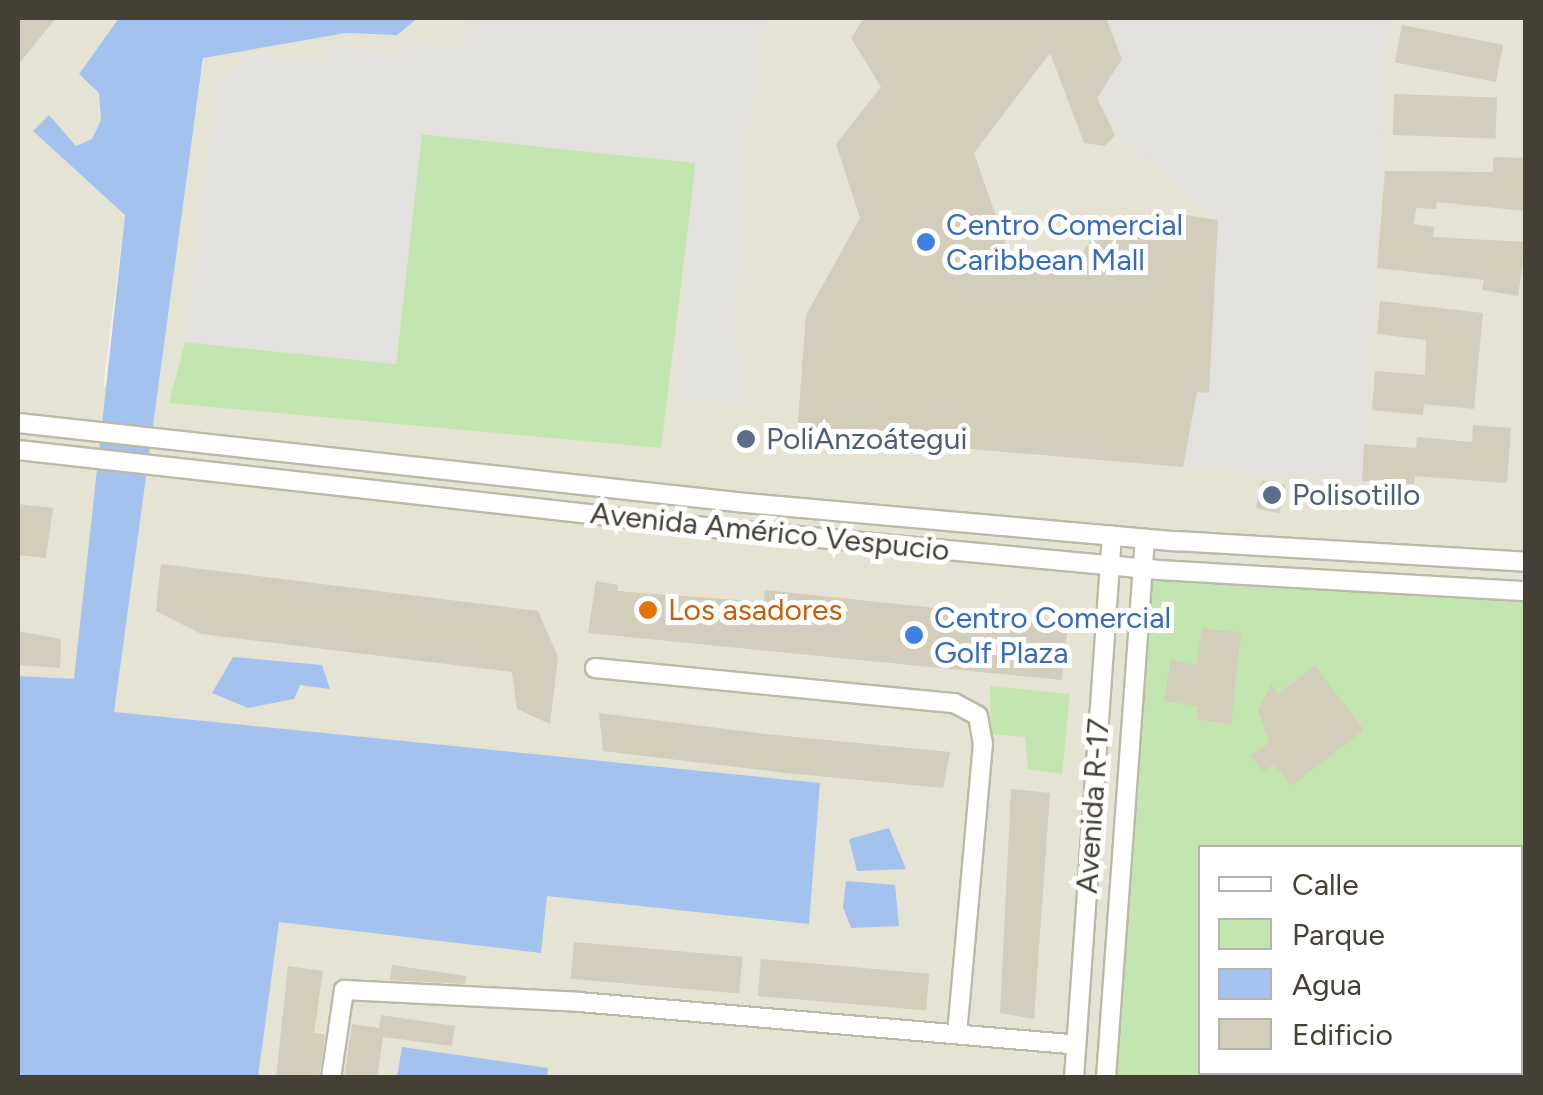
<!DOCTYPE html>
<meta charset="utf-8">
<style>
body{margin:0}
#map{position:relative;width:1543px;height:1095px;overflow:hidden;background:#f2f0e5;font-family:Figtree,sans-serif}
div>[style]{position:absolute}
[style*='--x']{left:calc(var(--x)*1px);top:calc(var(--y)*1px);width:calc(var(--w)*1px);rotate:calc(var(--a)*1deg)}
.residential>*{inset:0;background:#e5e3d3}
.green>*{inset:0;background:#c3e5af}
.parking>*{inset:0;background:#e2e1dd}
.water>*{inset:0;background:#a3c2ed}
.building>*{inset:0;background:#d3cdbb;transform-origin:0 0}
.roads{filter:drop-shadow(2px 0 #bcb9a8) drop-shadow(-2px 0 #bcb9a8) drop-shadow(0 2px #bcb9a8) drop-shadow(0 -2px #bcb9a8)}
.minor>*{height:18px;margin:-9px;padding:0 9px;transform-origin:9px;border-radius:9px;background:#fff}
.dots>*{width:28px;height:28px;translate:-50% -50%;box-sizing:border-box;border:5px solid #fff;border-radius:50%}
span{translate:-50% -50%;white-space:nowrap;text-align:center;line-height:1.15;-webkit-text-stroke:10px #fff;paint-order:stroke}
.shop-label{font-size:30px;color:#366cbe}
.left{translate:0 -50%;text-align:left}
.service-label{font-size:30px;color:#4e5e75}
.street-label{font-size:30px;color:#444035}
.food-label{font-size:30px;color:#c56008}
.frame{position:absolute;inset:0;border:20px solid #444035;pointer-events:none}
.legend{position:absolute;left:1198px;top:845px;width:325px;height:230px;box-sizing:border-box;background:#fff;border:2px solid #b4b3ae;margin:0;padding:12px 18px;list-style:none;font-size:30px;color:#444035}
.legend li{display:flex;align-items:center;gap:20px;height:50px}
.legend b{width:50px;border:2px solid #b4b3ae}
</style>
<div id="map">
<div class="residential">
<i style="clip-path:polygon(evenodd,18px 18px,119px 18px,79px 74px,99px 93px,101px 120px,92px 139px,76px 146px,33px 131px,125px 214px,103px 386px,154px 392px,204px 57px,346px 33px,397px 35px,418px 18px,1525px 18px,1525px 1077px,18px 1077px,18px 18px,1200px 848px,1520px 848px,1520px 1072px,1200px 1072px,1200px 848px)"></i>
</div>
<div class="green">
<i style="clip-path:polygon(421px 134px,696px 163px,661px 448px,169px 403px,185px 342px,396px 364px)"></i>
<i style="clip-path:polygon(evenodd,1142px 568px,1525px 591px,1525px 1077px,1106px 1078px,1142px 568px,1200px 848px,1520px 848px,1520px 1072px,1200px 1072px,1200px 848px)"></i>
<i style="clip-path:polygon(990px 686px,1070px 694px,1062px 774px,1028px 769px,1025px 737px,991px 734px)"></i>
</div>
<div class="parking">
<i style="clip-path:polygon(467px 18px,767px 18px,748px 129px,733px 334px,748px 388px,745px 405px,675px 396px,695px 163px,422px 134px,396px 364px,185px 342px,216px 84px,246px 56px,325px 60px,329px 45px,402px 53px,405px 42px,464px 48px)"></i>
<i style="clip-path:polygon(1106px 18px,1390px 18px,1363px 513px,1361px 479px,1183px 467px,1197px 392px,1209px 392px,1218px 220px,1115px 135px,1097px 98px,1122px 59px)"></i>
</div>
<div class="water">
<i style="clip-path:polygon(119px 18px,418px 18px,397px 35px,346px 33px,203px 58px,114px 712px,820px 783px,809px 924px,547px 896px,541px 953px,279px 922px,258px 1077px,18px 1077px,18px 676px,74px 679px,125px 215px,33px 131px,49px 115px,76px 146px,92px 139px,101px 120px,99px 93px,79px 74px)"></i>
<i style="clip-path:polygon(233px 657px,322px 665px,330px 689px,300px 685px,294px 699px,248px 708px,212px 693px)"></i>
<i style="clip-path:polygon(889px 828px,906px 869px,857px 871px,849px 839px)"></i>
<i style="clip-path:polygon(846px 881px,895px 885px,899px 926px,851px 928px,843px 907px)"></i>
<i style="clip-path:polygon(402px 1047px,548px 1068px,547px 1077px,397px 1077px)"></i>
</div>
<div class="building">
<i style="clip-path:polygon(18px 18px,56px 18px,18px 65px)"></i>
<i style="clip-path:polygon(864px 18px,1106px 18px,1122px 59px,1097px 98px,1115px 135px,1105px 146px,1084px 143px,1050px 53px,974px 153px,1008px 251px,1079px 258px,1096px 232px,1119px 234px,1123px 224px,1166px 227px,1178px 214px,1218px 220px,1209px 393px,1197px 392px,1183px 467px,797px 434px,806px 315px,860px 218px,836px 144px,881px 87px,851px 38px)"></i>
<i style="left:1402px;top:25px;width:103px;height:38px;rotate:11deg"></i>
<i style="left:1394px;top:94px;width:103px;height:41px;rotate:2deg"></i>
<i style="clip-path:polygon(1493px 157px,1526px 158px,1526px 211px,1437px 202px,1436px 209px,1416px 208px,1414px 224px,1434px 227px,1433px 237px,1526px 242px,1518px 296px,1482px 290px,1484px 280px,1377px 268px,1385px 171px,1493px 172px)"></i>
<i style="clip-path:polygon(1380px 301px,1483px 313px,1474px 409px,1424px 404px,1423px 415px,1372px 410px,1375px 371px,1425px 375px,1426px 340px,1377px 334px)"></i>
<i style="clip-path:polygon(1473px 425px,1511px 428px,1507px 483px,1415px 476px,1414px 484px,1362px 481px,1364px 444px,1416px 448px,1417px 437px,1472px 442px)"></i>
<i style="left:1262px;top:480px;width:24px;height:29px;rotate:12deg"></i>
<i style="clip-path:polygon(18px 504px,53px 508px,46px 558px,18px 555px)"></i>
<i style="clip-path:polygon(161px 564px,538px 611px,558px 657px,550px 724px,517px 709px,512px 672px,201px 634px,156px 611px)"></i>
<i style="clip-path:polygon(596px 581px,618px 585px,617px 591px,764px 602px,765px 590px,1068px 622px,1062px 680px,588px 633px)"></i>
<i style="clip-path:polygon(1202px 628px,1241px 633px,1231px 725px,1196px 719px,1198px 706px,1164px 701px,1171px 660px,1196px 665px)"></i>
<i style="clip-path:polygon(18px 631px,61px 639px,60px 668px,18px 665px)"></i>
<i style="clip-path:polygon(1315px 666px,1364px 730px,1291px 786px,1274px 764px,1263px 772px,1251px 756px,1269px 743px,1258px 710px,1271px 684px,1278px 694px)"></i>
<i style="clip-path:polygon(599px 713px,766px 734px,950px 752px,943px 788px,786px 773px,603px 751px)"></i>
<i style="clip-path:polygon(1011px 789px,1050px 793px,1034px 1019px,1000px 1013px)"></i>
<i style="left:574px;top:942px;width:169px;height:37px;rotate:5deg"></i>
<i style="left:761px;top:959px;width:169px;height:37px;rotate:5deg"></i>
<i style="clip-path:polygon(392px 965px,466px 976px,465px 984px,390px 980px)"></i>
<i style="clip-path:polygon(288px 966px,323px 971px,314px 1033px,325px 1034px,319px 1078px,276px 1078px)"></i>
<i style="clip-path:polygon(381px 1015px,455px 1026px,452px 1046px,383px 1037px,377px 1078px,344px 1078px,352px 1024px,379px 1028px)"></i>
</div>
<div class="roads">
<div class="minor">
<i style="--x:18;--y:423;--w:732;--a:6.27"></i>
<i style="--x:746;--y:503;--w:432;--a:5.1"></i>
<i style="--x:1176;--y:541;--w:351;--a:3.4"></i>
<i style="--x:18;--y:450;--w:700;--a:6.39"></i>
<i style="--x:714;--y:528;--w:447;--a:5.4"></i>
<i style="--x:1159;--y:570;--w:368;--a:3.3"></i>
<i style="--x:595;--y:668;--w:361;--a:5.6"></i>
<i style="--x:954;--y:703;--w:27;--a:28"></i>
<i style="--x:978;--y:716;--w:27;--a:80"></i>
<i style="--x:983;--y:743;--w:292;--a:95.1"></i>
<i style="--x:331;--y:1078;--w:89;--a:-81.6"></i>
<i style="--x:344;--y:990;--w:235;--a:2.9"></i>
<i style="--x:579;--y:1002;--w:499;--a:4.9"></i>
<i style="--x:1074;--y:1078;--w:544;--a:-86"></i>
<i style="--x:1106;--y:1078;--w:541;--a:-85.87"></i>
</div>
</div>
<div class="dots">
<i style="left:926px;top:242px;background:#3f7fe0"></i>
<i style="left:746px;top:439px;background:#5c6f8a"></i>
<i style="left:1272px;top:495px;background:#5c6f8a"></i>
<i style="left:648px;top:610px;background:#e8710a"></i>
<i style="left:914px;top:635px;background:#3f7fe0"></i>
</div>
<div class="shop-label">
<span class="left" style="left:946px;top:242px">Centro Comercial<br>Caribbean Mall</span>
<span class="left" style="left:934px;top:635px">Centro Comercial<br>Golf Plaza</span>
</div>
<div class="service-label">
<span class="left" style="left:766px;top:439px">PoliAnzoátegui</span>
<span class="left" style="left:1292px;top:495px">Polisotillo</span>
</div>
<div class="street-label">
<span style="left:770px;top:532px;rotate:6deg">Avenida Américo Vespucio</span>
<span style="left:1093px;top:806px;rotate:-86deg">Avenida R-17</span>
</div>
<div class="food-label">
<span class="left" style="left:668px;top:610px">Los asadores</span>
</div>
<div class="frame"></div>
<ul class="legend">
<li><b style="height:12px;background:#fff"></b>Calle</li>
<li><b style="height:28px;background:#c3e5af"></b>Parque</li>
<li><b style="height:28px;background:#a3c2ed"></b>Agua</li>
<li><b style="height:28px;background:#d3cdbb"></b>Edificio</li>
</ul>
</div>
